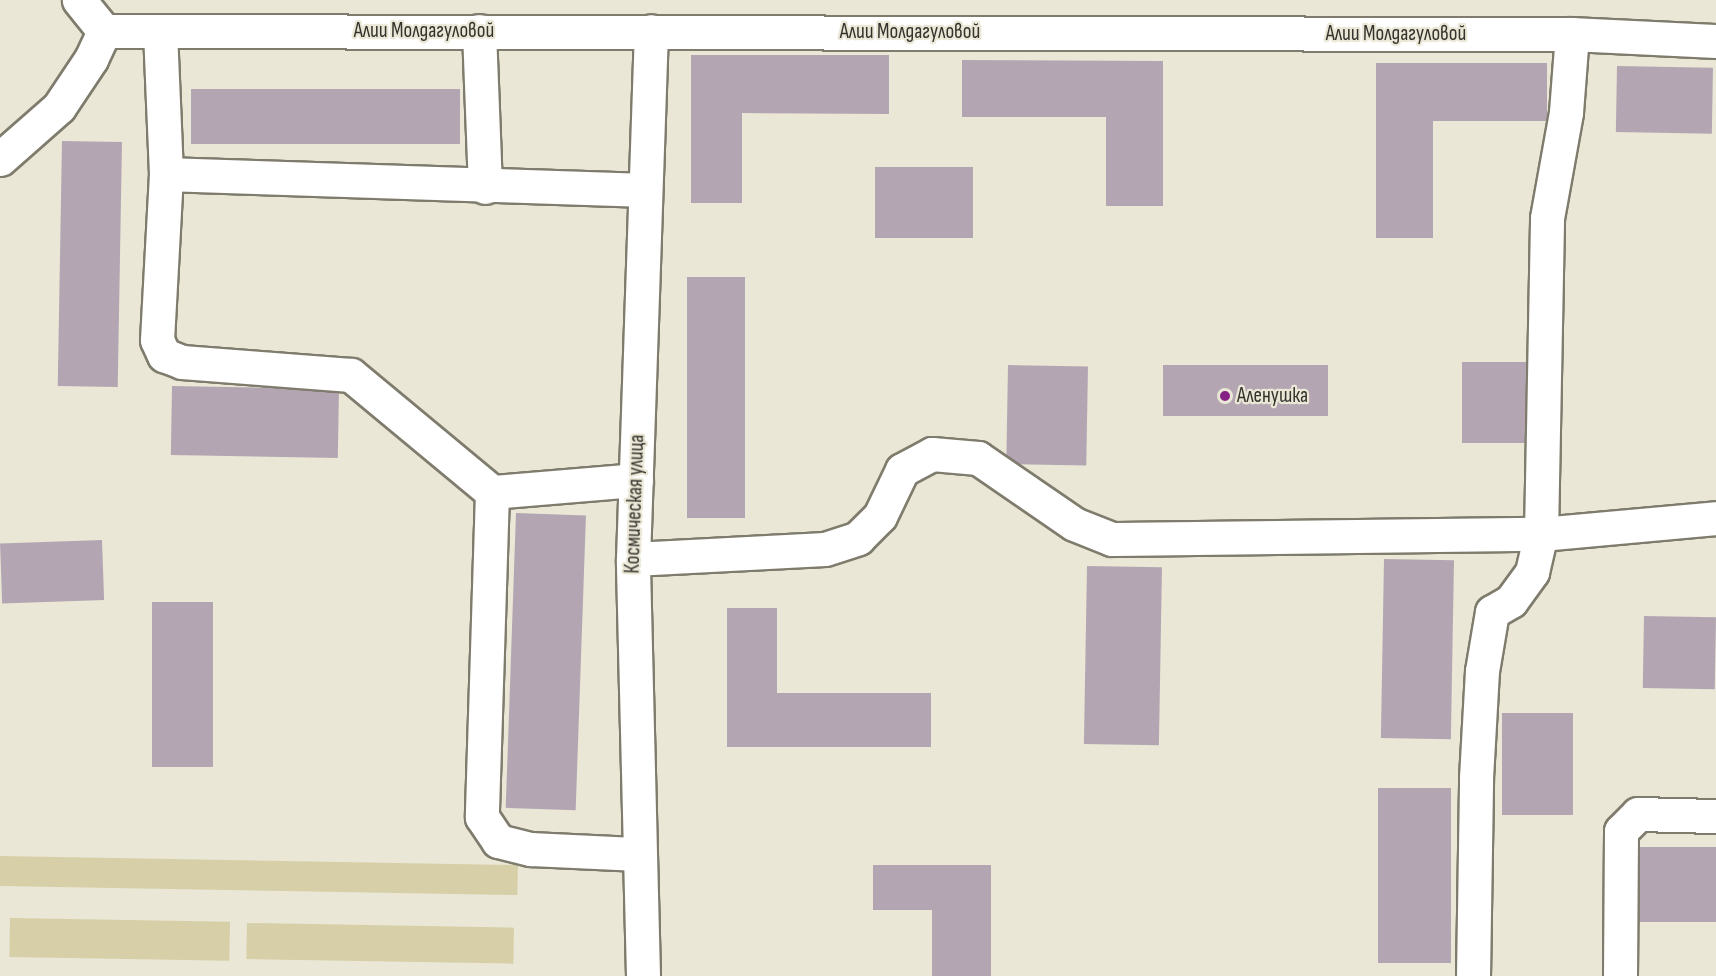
<!DOCTYPE html>
<html>
<head>
<meta charset="utf-8">
<style>
	body { margin:0 }
	#map { position:relative; width:1716px; height:976px; overflow:hidden; background:#eae7d6; font-family:"Sofia Sans Condensed",sans-serif }
	div>[style] { position:absolute }
	.green>* { inset:0; background:#d7cfa7; transform-origin:0 0 }
	.building>* { inset:0; background:#b3a6b2; transform-origin:0 0 }
	.roads { filter:drop-shadow(2px 0 #7f7c6d) drop-shadow(-2px 0 #7f7c6d) drop-shadow(0 2px #7f7c6d) drop-shadow(0 -2px #7f7c6d) }
	.minor>* { height:33px; margin:-16.5px; padding:0 16.5px; transform-origin:16.5px; border-radius:16.5px; background:#fff }
	.dots>* { width:16px; height:16px; translate:-50% -50%; box-sizing:border-box; border:3px solid #eae7d6; border-radius:50% }
	span { translate:-50% -50%; white-space:nowrap; text-align:center; line-height:1.15; -webkit-text-stroke:4.5px #eae7d6; paint-order:stroke }
	.street-label { font-size:21px; color:#33322c }
	.poi-label { font-size:21px; color:#33322c }
	.left { translate:0 -50%; text-align:left }
</style>
</head>
<body>
<div id="map">
	<div class="green">
		<i style="left:0;top:856px;width:518px;height:30px;rotate:1deg"></i>
		<i style="left:10px;top:918px;width:220px;height:39px;rotate:1deg"></i>
		<i style="left:247px;top:923px;width:267px;height:36px;rotate:1deg"></i>
	</div>
	<div class="building">
		<i style="clip-path:polygon(691px 55px,889px 55px,889px 114px,742px 113px,742px 203px,691px 203px)"></i>
		<i style="clip-path:polygon(962px 60px,1163px 61px,1163px 206px,1106px 206px,1106px 117px,962px 117px)"></i>
		<i style="clip-path:polygon(1376px 63px,1547px 63px,1547px 121px,1433px 121px,1433px 238px,1376px 238px)"></i>
		<i style="left:1617px;top:66px;width:96px;height:66px;rotate:1deg"></i>
		<i style="left:191px;top:89px;width:269px;height:55px"></i>
		<i style="left:62px;top:141px;width:60px;height:245px;rotate:1deg"></i>
		<i style="left:875px;top:167px;width:98px;height:71px"></i>
		<i style="left:687px;top:277px;width:58px;height:241px"></i>
		<i style="left:1462px;top:362px;width:64px;height:81px"></i>
		<i style="left:1008px;top:365px;width:80px;height:99px;rotate:1deg"></i>
		<i style="left:1163px;top:365px;width:165px;height:51px"></i>
		<i style="left:339px;top:389px;width:69px;height:167px;rotate:91deg"></i>
		<i style="left:516px;top:513px;width:70px;height:295px;rotate:2deg"></i>
		<i style="left:102px;top:540px;width:60px;height:102px;rotate:88deg"></i>
		<i style="left:1384px;top:559px;width:70px;height:179px;rotate:1deg"></i>
		<i style="left:1087px;top:566px;width:75px;height:178px;rotate:1deg"></i>
		<i style="left:152px;top:602px;width:61px;height:165px"></i>
		<i style="clip-path:polygon(727px 608px,777px 608px,777px 693px,931px 693px,931px 747px,727px 747px)"></i>
		<i style="left:1644px;top:616px;width:72px;height:72px;rotate:1deg"></i>
		<i style="left:1502px;top:713px;width:71px;height:102px"></i>
		<i style="left:1378px;top:788px;width:73px;height:175px"></i>
		<i style="left:1630px;top:847px;width:86px;height:75px"></i>
		<i style="clip-path:polygon(873px 865px,991px 865px,991px 976px,932px 976px,932px 910px,873px 910px)"></i>
	</div>
	<div class="roads">
		<div class="minor">
			<i style="left:104px;top:31px;width:1468px;rotate:0.12deg"></i>
			<i style="left:1572px;top:34px;width:144px;rotate:2.8deg"></i>
			<i style="left:160px;top:31px;width:143px;rotate:87.6deg"></i>
			<i style="left:166px;top:174px;width:166px;rotate:93.1deg"></i>
			<i style="left:157px;top:340px;width:17px;rotate:65deg"></i>
			<i style="left:164px;top:355px;width:19px;rotate:21deg"></i>
			<i style="left:182px;top:362px;width:169px;rotate:4.4deg"></i>
			<i style="left:351px;top:375px;width:183px;rotate:39.7deg"></i>
			<i style="left:479px;top:31px;width:156px;rotate:87.8deg"></i>
			<i style="left:0;top:159px;width:79px;rotate:-41.4deg"></i>
			<i style="left:59px;top:107px;width:58px;rotate:-56.3deg"></i>
			<i style="left:91px;top:59px;width:31px;rotate:-65deg"></i>
			<i style="left:104px;top:31px;width:40px;rotate:-129deg"></i>
			<i style="left:166px;top:174px;width:479px;rotate:1.9deg"></i>
			<i style="left:636px;top:480px;width:144px;rotate:175.2deg"></i>
			<i style="left:492px;top:492px;width:325px;rotate:91.8deg"></i>
			<i style="left:482px;top:817px;width:29px;rotate:56deg"></i>
			<i style="left:498px;top:841px;width:34px;rotate:14deg"></i>
			<i style="left:531px;top:849px;width:108px;rotate:2.7deg"></i>
			<i style="left:633px;top:559px;width:192px;rotate:-3deg"></i>
			<i style="left:825px;top:549px;width:35px;rotate:-18deg"></i>
			<i style="left:858px;top:538px;width:31px;rotate:-45deg"></i>
			<i style="left:880px;top:516px;width:51px;rotate:-64.4deg"></i>
			<i style="left:902px;top:470px;width:34px;rotate:-28deg"></i>
			<i style="left:932px;top:454px;width:46px;rotate:5deg"></i>
			<i style="left:978px;top:458px;width:116px;rotate:34.5deg"></i>
			<i style="left:1074px;top:524px;width:41px;rotate:21.5deg"></i>
			<i style="left:1112px;top:539px;width:429px;rotate:-0.7deg"></i>
			<i style="left:1541px;top:534px;width:316px;rotate:-88.9deg"></i>
			<i style="left:1547px;top:218px;width:108px;rotate:-79.8deg"></i>
			<i style="left:1566px;top:112px;width:78px;rotate:-85.6deg"></i>
			<i style="left:643px;top:976px;width:417px;rotate:-91.4deg"></i>
			<i style="left:633px;top:559px;width:528px;rotate:-88.05deg"></i>
			<i style="left:1473px;top:976px;width:198px;rotate:-89.1deg"></i>
			<i style="left:1476px;top:778px;width:107px;rotate:-86.8deg"></i>
			<i style="left:1482px;top:671px;width:60px;rotate:-80.4deg"></i>
			<i style="left:1492px;top:612px;width:22px;rotate:-30deg"></i>
			<i style="left:1511px;top:601px;width:36px;rotate:-54deg"></i>
			<i style="left:1532px;top:572px;width:39px;rotate:-77deg"></i>
			<i style="left:1541px;top:534px;width:176px;rotate:-5.2deg"></i>
			<i style="left:1620px;top:976px;width:145px;rotate:-89.6deg"></i>
			<i style="left:1621px;top:831px;width:24px;rotate:-45deg"></i>
			<i style="left:1638px;top:814px;width:78px;rotate:1.5deg"></i>
		</div>
	</div>
	<div class="dots">
		<i style="left:1225px;top:396px;background:#861f86"></i>
	</div>
	<div class="street-label">
		<span style="left:424px;top:31px">Алии Молдагуловой</span>
		<span style="left:910px;top:32px">Алии Молдагуловой</span>
		<span style="left:1396px;top:34px">Алии Молдагуловой</span>
		<span style="left:635px;top:504px;rotate:-88deg">Космическая улица</span>
	</div>
	<div class="poi-label">
		<span class="left" style="left:1237px;top:396px">Аленушка</span>
	</div>
</div>
</body>
</html>
